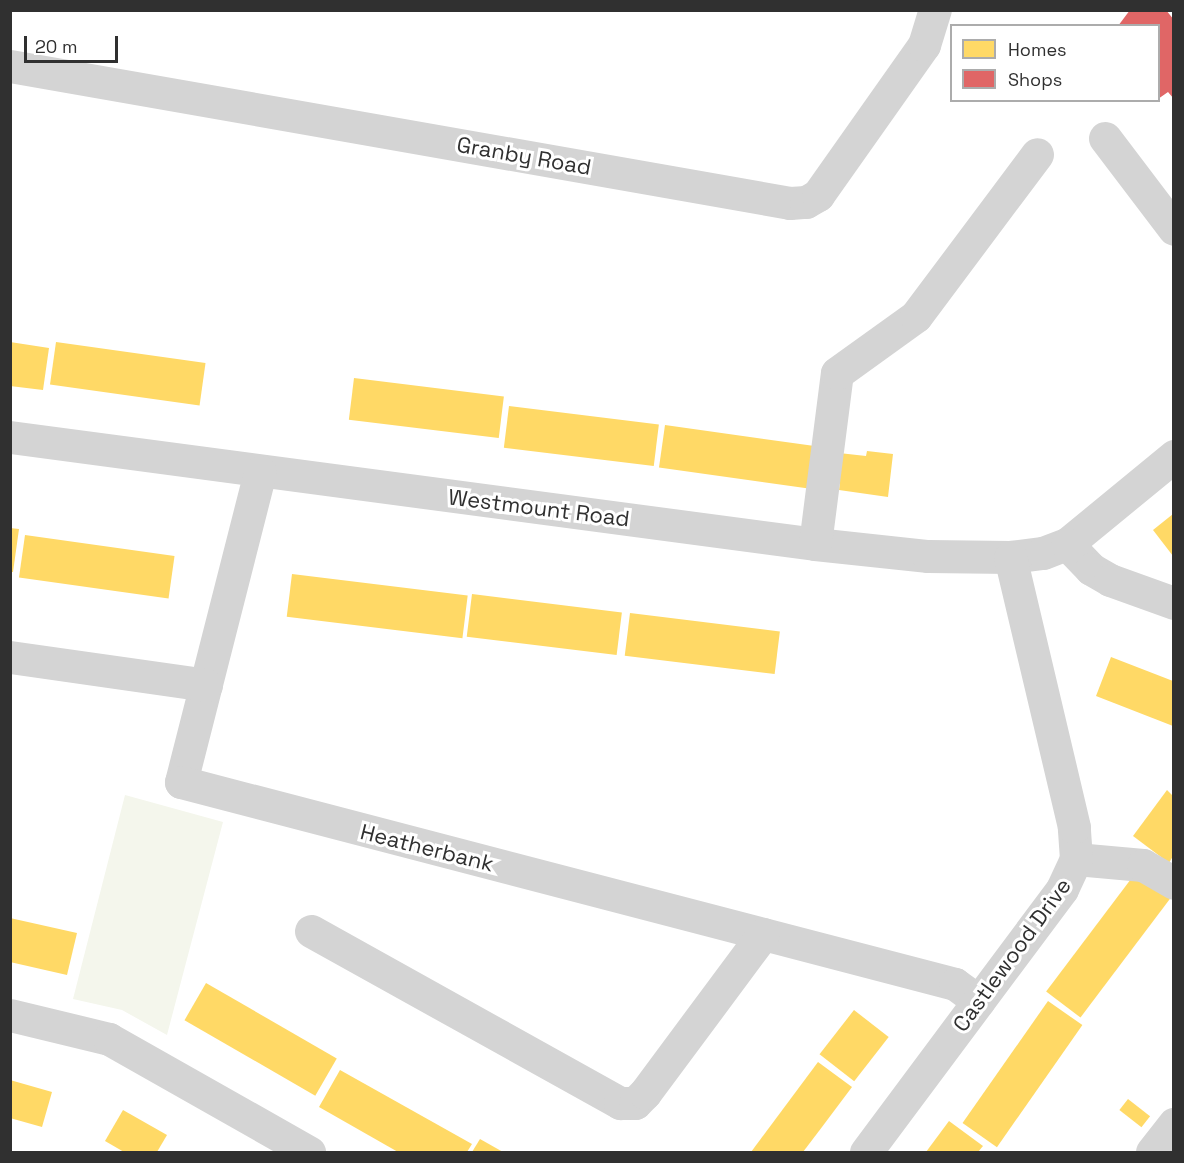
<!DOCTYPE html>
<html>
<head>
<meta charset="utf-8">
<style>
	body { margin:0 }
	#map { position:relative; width:1184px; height:1163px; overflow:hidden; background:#fff; font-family:"Space Grotesk",sans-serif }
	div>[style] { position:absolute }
	.green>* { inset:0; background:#f4f6ec }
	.homes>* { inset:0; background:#ffd966; transform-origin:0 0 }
	.shops>* { inset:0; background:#e06666 }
	.minor>* { height:33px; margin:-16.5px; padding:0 16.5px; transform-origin:16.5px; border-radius:16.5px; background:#d4d4d4 }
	span { translate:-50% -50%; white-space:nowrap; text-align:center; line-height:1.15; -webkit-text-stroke:6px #fff; paint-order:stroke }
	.street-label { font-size:22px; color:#303030 }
	.frame { position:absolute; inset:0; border:12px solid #303030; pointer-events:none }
	.legend { position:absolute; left:950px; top:24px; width:210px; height:78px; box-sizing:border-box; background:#fff; border:2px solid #acacac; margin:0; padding:8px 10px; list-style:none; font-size:18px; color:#303030 }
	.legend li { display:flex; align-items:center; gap:12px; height:30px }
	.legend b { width:30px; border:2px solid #acacac }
	.scale { position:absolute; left:24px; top:36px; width:94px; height:27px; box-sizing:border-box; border:3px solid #303030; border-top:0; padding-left:8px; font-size:18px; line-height:21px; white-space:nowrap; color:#303030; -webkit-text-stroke:4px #fff; paint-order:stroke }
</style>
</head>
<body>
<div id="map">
	<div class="green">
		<i style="clip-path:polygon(125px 795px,223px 822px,167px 1035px,122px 1010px,73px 999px)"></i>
	</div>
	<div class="homes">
		<i style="clip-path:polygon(10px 342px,49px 348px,43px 390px,10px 386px)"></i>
		<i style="left:56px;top:342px;width:151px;height:43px;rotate:8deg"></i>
		<i style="left:354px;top:378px;width:151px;height:42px;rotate:7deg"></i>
		<i style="left:509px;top:406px;width:151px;height:42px;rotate:7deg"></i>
		<i style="left:665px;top:425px;width:151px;height:43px;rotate:8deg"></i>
		<i style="clip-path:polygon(867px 451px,893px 454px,888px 497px,839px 490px,840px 482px,835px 482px,839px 453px,866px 456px)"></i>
		<i style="clip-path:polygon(1173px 514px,1173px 556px,1153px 530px)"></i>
		<i style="clip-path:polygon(10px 528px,19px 529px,13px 572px,10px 572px)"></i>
		<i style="left:25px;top:535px;width:151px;height:43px;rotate:8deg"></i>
		<i style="left:292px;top:574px;width:177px;height:43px;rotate:7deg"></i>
		<i style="left:472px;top:594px;width:151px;height:43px;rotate:7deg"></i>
		<i style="left:630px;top:613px;width:151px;height:43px;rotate:7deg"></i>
		<i style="clip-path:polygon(1111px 657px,1173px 681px,1173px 726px,1096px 696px)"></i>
		<i style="clip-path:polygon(1167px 790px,1173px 796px,1173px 856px,1169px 863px,1133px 836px)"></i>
		<i style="left:1137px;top:871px;width:43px;height:151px;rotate:37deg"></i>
		<i style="clip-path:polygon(10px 918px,77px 933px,67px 975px,10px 962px)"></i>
		<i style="left:206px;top:983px;width:151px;height:43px;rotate:30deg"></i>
		<i style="left:1048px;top:1001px;width:42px;height:149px;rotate:35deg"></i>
		<i style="left:854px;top:1010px;width:44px;height:56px;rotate:38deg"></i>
		<i style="clip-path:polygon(818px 1062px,852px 1087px,822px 1127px,803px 1152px,751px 1152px)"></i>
		<i style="clip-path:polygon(340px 1070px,472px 1144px,467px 1152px,398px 1152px,319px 1107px)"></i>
		<i style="clip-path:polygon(10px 1080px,52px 1092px,42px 1127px,10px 1118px)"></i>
		<i style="left:1128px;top:1099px;width:28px;height:14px;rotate:38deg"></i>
		<i style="clip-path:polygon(123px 1110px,167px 1135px,157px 1152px,124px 1152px,105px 1141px)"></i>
		<i style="clip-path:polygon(949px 1121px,983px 1146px,978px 1152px,926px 1152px)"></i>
		<i style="clip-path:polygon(480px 1139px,503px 1152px,472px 1152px)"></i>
	</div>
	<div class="shops">
		<i style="clip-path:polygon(1130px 10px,1166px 10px,1174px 20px,1174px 99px,1168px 92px,1158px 99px,1158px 26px,1118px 26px)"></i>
	</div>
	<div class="minor">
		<i style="left:10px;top:66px;width:792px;rotate:9.96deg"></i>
		<i style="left:790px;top:203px;width:16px;rotate:-4deg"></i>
		<i style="left:806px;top:202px;width:14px;rotate:-30deg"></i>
		<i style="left:818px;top:195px;width:184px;rotate:-54.8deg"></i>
		<i style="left:924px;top:45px;width:37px;rotate:-73deg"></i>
		<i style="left:1105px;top:138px;width:114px;rotate:52.8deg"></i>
		<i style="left:10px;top:437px;width:812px;rotate:7.57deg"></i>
		<i style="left:815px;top:544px;width:114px;rotate:6.1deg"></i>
		<i style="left:928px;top:556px;width:82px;rotate:0.7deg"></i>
		<i style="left:1010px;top:557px;width:33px;rotate:-7deg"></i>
		<i style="left:1043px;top:553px;width:26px;rotate:-21deg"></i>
		<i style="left:1067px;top:544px;width:139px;rotate:-39.4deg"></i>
		<i style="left:260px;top:472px;width:320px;rotate:104.3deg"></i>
		<i style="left:181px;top:782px;width:800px;rotate:14.63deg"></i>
		<i style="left:955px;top:984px;width:29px;rotate:36deg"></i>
		<i style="left:815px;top:544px;width:172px;rotate:-82.7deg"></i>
		<i style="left:837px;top:373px;width:97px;rotate:-35.8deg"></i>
		<i style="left:916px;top:316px;width:202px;rotate:-53.2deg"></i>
		<i style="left:1067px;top:544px;width:35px;rotate:46deg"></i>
		<i style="left:1091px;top:569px;width:22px;rotate:30deg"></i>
		<i style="left:1110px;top:580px;width:68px;rotate:19.8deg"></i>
		<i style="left:10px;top:657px;width:198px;rotate:8.1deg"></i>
		<i style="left:1076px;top:859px;width:67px;rotate:5.1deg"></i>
		<i style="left:1143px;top:865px;width:36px;rotate:30deg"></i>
		<i style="left:311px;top:931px;width:354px;rotate:29.1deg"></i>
		<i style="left:620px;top:1103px;width:15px"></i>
		<i style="left:635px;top:1103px;width:14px;rotate:-45deg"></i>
		<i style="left:645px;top:1093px;width:198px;rotate:-53.4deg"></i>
		<i style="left:10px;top:1015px;width:102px;rotate:13.6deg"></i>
		<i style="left:109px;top:1039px;width:230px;rotate:29.5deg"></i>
		<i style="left:866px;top:1152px;width:328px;rotate:-53.3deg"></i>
		<i style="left:1062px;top:889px;width:33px;rotate:-65deg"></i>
		<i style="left:1076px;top:859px;width:32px;rotate:-94deg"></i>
		<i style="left:1074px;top:827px;width:277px;rotate:-103.3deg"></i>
		<i style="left:1152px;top:1152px;width:36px;rotate:-52deg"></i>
	</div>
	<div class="street-label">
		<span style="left:524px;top:156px;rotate:10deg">Granby Road</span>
		<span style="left:539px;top:508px;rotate:7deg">Westmount Road</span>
		<span style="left:427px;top:848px;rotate:14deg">Heatherbank</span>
		<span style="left:1012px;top:955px;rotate:-54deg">Castlewood Drive</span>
	</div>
	<div class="frame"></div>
	<ul class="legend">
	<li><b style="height:16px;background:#ffd966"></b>Homes</li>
	<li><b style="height:16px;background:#e06666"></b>Shops</li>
	</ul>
	<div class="scale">20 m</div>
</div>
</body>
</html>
